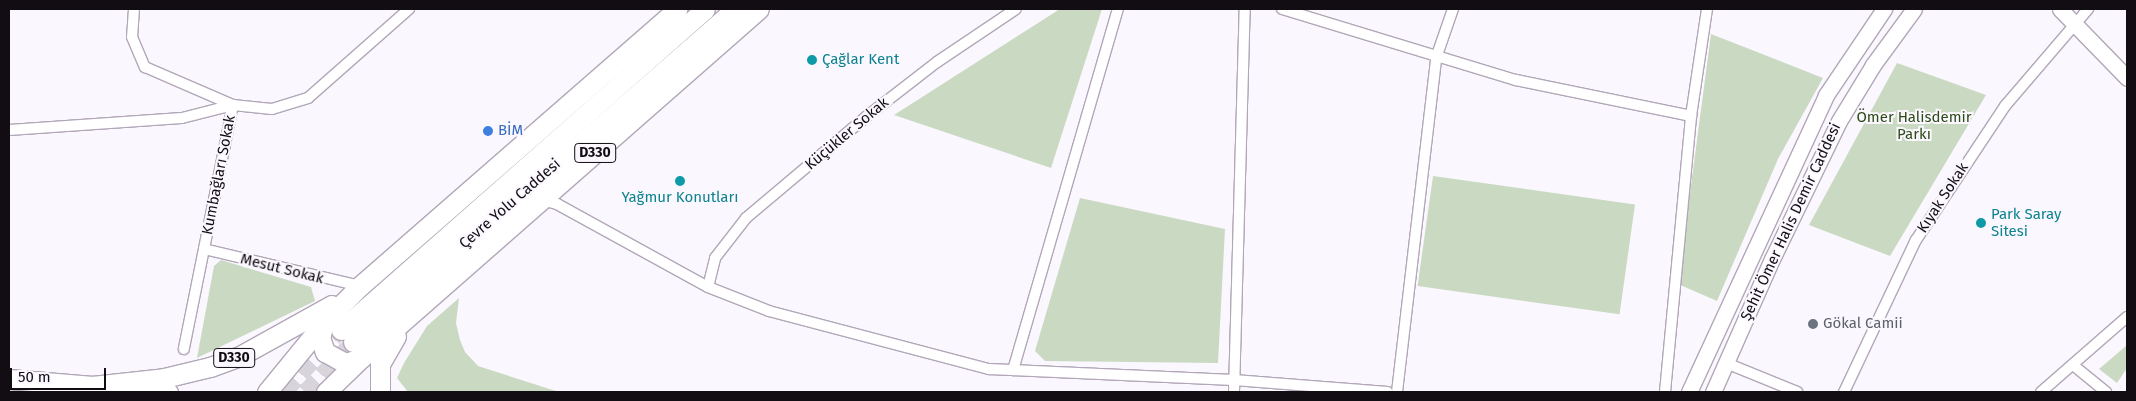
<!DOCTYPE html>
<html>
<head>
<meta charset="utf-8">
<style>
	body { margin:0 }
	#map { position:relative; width:2136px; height:401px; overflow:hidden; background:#fbf7fe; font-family:"Fira Sans",sans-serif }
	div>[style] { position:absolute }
	.green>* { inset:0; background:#cadac2; transform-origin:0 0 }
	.primary-tunnel>* { height:16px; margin-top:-8px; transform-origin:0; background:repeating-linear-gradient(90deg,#d8d4db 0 16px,transparent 0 24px) }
	.roads { filter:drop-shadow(1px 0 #b2a7b8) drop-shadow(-1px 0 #b2a7b8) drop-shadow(0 1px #b2a7b8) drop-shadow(0 -1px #b2a7b8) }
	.street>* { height:10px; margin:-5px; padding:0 5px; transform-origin:5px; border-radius:5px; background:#fff }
	.secondary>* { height:15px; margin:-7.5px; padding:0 7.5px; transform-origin:7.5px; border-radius:7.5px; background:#fff }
	.highway>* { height:19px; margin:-9.5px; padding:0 9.5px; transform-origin:9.5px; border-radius:9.5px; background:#fff }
	.dots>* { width:14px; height:14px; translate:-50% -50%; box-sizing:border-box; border:2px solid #fbf7fe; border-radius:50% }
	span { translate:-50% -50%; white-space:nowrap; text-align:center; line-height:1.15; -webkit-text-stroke:4px #fbf7fe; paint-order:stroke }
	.shield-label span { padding:1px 4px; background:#fbf7fe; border:1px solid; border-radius:4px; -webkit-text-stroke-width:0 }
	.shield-label { font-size:14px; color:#110d13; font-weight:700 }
	.culture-label { font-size:15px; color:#0d838f }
	.left { translate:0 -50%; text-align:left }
	.park-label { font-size:15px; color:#2c4b16 }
	.shop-label { font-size:15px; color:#366cbe }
	.street-label { font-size:15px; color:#110d13 }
	.worship-label { font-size:15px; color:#5b616d }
	.frame { position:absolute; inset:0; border:10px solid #110d13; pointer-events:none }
	.scale { position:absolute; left:10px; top:368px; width:96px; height:22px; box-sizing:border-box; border:2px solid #110d13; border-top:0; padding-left:6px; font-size:15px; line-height:18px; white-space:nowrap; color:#110d13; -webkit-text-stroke:4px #fbf7fe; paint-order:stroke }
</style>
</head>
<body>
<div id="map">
	<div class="green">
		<i style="clip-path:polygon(1060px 9px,1102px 9px,1051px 168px,894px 115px)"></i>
		<i style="clip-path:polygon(1711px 34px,1823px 78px,1778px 159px,1717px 301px,1678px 284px)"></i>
		<i style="clip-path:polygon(1897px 63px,1986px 95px,1890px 256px,1809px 225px)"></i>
		<i style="left:1433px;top:176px;width:204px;height:111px;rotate:8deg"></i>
		<i style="clip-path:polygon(1080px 198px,1225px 229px,1218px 363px,1045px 361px,1035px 351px)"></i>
		<i style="clip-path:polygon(221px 260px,311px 287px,315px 301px,197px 358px,214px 266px)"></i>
		<i style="clip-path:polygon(459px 298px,456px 323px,460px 340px,465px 352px,478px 366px,559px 392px,408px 392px,397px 378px,404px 363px,427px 326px)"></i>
		<i style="clip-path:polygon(2127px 345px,2127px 368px,2117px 383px,2099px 369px)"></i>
	</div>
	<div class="primary-tunnel">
		<i style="left:285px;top:392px;width:84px;rotate:-47.9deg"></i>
		<i style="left:305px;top:392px;width:69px;rotate:-46.2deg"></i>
	</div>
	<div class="roads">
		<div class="street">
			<i style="left:134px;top:9px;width:28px;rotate:94deg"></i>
			<i style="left:132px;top:37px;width:33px;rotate:67deg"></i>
			<i style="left:145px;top:67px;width:96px;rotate:23.4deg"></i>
			<i style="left:233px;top:105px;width:39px;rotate:6deg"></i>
			<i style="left:272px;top:109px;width:38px;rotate:-17deg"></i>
			<i style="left:308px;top:98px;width:135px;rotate:-41.4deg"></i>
			<i style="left:1282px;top:9px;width:245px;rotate:16.9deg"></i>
			<i style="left:1516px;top:80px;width:179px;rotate:11.6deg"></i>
			<i style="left:9px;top:130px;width:173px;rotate:-4deg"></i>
			<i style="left:182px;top:118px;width:53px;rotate:-14.3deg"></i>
			<i style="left:233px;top:105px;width:249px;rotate:101.4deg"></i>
			<i style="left:542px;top:200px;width:16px;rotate:15deg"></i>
			<i style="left:557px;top:204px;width:172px;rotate:28.8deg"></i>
			<i style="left:708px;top:287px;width:66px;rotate:21.5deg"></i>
			<i style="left:769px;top:311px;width:228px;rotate:14.8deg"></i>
			<i style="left:989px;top:369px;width:245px;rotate:2.6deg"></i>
			<i style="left:1234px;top:380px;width:154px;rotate:4.5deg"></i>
			<i style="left:204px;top:249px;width:160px;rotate:13.3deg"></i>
			<i style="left:708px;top:287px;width:30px;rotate:-76deg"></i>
			<i style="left:715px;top:258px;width:51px;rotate:-52.2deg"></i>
			<i style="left:746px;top:218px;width:157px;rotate:-40.1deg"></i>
			<i style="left:866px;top:117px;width:90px;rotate:-37.8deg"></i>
			<i style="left:937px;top:62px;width:95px;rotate:-33.9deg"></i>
			<i style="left:1726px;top:363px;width:77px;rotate:22.2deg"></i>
			<i style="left:2073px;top:365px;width:43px;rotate:39.3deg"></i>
			<i style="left:1013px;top:370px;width:376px;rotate:-73.8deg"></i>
			<i style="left:1234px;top:392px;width:383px;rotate:-88.4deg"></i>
			<i style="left:1397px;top:392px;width:336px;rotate:-83.3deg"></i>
			<i style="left:1436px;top:58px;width:52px;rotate:-70.9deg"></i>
			<i style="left:1665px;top:392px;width:277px;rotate:-84.6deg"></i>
			<i style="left:1691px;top:116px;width:108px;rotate:-81.5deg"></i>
			<i style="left:1844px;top:392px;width:168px;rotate:-64.7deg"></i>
			<i style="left:1916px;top:240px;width:161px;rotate:-56.4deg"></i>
			<i style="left:2005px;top:106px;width:128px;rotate:-49.4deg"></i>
			<i style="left:2041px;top:392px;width:114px;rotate:-41.1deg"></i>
		</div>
		<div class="secondary">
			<i style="left:2060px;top:9px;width:96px;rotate:45.8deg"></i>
			<i style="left:1689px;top:392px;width:327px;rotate:-65.2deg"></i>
			<i style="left:1826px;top:95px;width:104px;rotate:-56deg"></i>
			<i style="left:1713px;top:392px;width:145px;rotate:-66.1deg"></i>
			<i style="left:1772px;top:259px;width:153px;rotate:-64.1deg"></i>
			<i style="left:1839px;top:121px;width:66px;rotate:-58.7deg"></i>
			<i style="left:1873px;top:65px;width:69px;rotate:-53.8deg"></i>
		</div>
		<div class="highway">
			<i style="left:325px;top:321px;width:17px;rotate:107deg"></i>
			<i style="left:320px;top:337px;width:16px;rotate:72deg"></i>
			<i style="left:325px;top:352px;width:23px;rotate:29deg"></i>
			<i style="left:345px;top:363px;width:17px;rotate:-17deg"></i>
			<i style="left:341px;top:330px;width:485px;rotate:-41.4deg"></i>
			<i style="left:353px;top:342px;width:507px;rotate:-41.08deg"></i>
			<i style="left:9px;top:379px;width:96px;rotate:4.8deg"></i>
			<i style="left:92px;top:386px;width:72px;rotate:-6.3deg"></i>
			<i style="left:164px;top:378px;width:47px;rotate:-13.4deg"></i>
			<i style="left:210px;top:367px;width:30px;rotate:-20deg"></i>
			<i style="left:238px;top:357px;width:107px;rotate:-29deg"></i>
			<i style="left:137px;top:390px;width:31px;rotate:4deg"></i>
			<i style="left:267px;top:392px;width:93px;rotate:-50.7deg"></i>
			<i style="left:326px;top:320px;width:48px;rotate:-45deg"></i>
			<i style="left:360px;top:286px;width:421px;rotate:-41.1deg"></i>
			<i style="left:326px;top:392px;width:49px;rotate:-44.2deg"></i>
			<i style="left:361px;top:358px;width:529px;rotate:-41.25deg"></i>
			<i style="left:380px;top:392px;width:28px;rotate:-90deg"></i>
			<i style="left:380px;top:364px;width:32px;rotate:-60deg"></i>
		</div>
	</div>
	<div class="dots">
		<i style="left:812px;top:60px;background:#0f9aa8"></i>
		<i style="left:488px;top:131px;background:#3f7fe0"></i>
		<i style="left:680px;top:181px;background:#0f9aa8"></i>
		<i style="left:1981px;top:223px;background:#0f9aa8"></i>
		<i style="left:1813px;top:324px;background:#6b7280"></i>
	</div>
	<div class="shield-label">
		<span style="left:595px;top:153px">D330</span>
		<span style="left:234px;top:358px">D330</span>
	</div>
	<div class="culture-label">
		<span class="left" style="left:822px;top:60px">Çağlar Kent</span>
		<span style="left:680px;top:198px">Yağmur Konutları</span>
		<span class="left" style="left:1991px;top:223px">Park Saray<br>Sitesi</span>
	</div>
	<div class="park-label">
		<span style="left:1914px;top:126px">Ömer Halisdemir<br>Parkı</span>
	</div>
	<div class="shop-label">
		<span class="left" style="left:498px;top:131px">BİM</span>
	</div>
	<div class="street-label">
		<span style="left:847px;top:134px;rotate:-40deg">Küçükler Sokak</span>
		<span style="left:219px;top:175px;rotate:-79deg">Kumbağları Sokak</span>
		<span style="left:1943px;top:198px;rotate:-57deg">Kıyak Sokak</span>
		<span style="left:510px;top:204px;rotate:-41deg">Çevre Yolu Caddesi</span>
		<span style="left:1791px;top:222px;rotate:-65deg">Şehit Ömer Halis Demir Caddesi</span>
		<span style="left:282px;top:269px;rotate:14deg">Mesut Sokak</span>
	</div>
	<div class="worship-label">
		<span class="left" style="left:1823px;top:324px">Gökal Camii</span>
	</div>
	<div class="frame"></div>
	<div class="scale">50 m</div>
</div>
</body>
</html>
